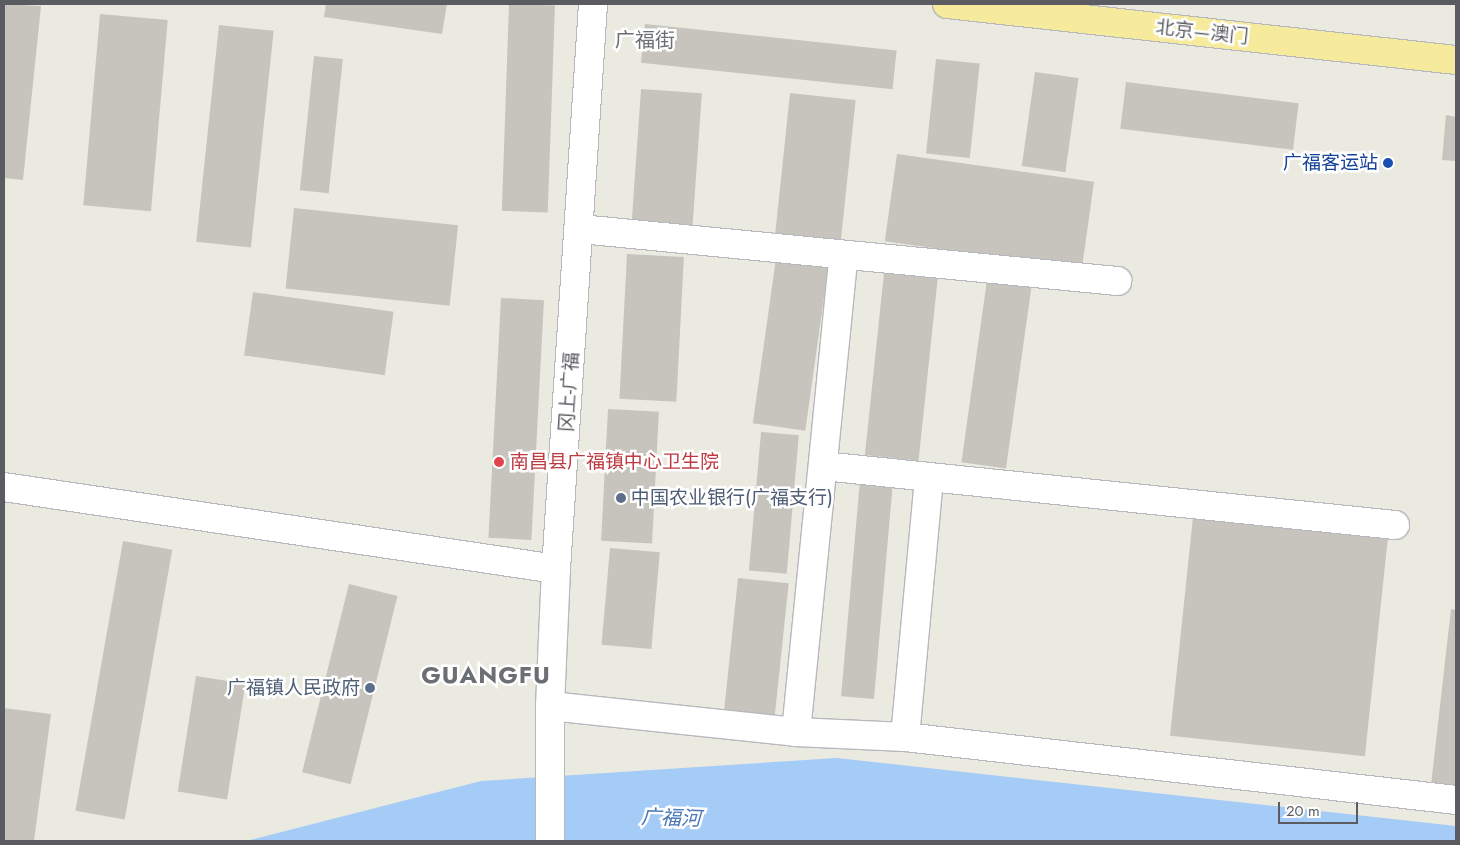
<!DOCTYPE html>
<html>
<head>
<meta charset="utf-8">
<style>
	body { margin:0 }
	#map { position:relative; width:1460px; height:845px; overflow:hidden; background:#ebeae1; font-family:Jost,"Noto Sans SC",sans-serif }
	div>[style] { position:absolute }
	.water>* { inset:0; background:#a5ccf7 }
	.building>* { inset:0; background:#c7c4be; transform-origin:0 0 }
	.roads { filter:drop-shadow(1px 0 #b7b8bd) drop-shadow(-1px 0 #b7b8bd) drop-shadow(0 1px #b7b8bd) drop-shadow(0 -1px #b7b8bd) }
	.minor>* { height:28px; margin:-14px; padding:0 14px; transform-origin:14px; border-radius:14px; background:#fff }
	.tertiary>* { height:28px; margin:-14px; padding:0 14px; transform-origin:14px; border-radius:14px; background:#fff }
	.trunk>* { height:28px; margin:-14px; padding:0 14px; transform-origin:14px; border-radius:14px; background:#f6eb9d }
	.dots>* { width:14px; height:14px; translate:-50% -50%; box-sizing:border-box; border:2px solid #fff; border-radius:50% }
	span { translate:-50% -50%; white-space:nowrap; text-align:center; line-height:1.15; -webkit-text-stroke:5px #fff; paint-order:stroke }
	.street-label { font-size:19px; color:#5a5c61 }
	.transit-label { font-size:19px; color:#164399 }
	.right { translate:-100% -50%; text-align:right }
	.health-label { font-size:19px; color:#be3a42 }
	.left { translate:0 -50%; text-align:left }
	.service-label { font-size:19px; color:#4e5e75 }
	.neighbourhood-label { font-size:20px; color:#6b6e73 }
	.water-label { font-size:20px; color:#4b76b8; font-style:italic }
	.district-label { font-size:24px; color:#6b6e73; font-weight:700; letter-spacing:1px }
	.frame { position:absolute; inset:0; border:5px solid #5a5c61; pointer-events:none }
	.scale { position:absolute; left:1278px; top:802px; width:80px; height:22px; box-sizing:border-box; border:2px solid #5a5c61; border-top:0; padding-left:6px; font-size:15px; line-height:18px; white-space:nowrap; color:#5a5c61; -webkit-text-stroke:4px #fff; paint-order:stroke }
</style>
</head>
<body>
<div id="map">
	<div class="water">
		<i style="clip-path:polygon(837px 758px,1456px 826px,1456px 841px,246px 841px,481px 781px)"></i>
	</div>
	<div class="building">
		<i style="clip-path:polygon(4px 4px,41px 6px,23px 180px,4px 178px)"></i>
		<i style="clip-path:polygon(326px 4px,447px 4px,442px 34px,324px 17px)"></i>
		<i style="left:509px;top:4px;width:46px;height:207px;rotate:2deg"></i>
		<i style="left:100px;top:14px;width:68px;height:192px;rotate:5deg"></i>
		<i style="left:645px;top:24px;width:253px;height:39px;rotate:6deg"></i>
		<i style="left:219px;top:25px;width:55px;height:218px;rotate:6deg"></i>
		<i style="left:314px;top:56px;width:29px;height:135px;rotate:6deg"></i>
		<i style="left:936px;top:59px;width:44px;height:95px;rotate:6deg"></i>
		<i style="left:1035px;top:72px;width:44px;height:95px;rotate:8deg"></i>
		<i style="left:1126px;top:82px;width:174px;height:47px;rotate:7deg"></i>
		<i style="left:641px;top:89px;width:61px;height:136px;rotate:4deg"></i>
		<i style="left:790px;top:93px;width:66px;height:144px;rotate:6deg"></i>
		<i style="clip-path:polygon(1446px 115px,1456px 117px,1456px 161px,1442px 160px)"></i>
		<i style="left:897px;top:154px;width:199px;height:88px;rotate:8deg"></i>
		<i style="left:294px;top:208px;width:165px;height:81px;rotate:6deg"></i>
		<i style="left:777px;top:251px;width:53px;height:174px;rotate:8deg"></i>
		<i style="left:627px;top:254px;width:57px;height:145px;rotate:3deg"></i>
		<i style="left:884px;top:273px;width:54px;height:183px;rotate:6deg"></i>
		<i style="left:987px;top:280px;width:45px;height:184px;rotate:8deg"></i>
		<i style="left:253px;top:292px;width:142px;height:64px;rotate:8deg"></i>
		<i style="left:501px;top:298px;width:43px;height:240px;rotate:3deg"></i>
		<i style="left:608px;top:409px;width:51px;height:132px;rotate:3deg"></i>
		<i style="left:761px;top:432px;width:38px;height:139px;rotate:5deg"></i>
		<i style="left:860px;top:480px;width:33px;height:217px;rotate:5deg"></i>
		<i style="left:1193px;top:517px;width:196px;height:220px;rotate:6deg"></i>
		<i style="left:123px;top:541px;width:50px;height:274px;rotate:10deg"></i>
		<i style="left:610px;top:548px;width:50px;height:97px;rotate:5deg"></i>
		<i style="left:738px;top:578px;width:51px;height:140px;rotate:6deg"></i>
		<i style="left:349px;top:584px;width:50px;height:194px;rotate:14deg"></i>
		<i style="clip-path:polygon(1451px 609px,1456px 610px,1456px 788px,1431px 785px)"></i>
		<i style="left:196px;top:676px;width:50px;height:117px;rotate:9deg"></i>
		<i style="clip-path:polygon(4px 708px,51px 714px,34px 841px,4px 840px)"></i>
	</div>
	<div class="roads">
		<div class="minor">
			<i style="left:580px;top:229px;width:540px;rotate:5.53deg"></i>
			<i style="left:823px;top:466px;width:575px;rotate:5.89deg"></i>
			<i style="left:4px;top:487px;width:558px;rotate:8.45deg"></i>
			<i style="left:550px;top:706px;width:247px;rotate:6deg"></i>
			<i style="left:796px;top:732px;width:109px;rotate:2.6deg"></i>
			<i style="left:905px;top:737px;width:555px;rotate:6.52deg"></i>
			<i style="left:796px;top:732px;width:479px;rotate:-84.3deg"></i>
			<i style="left:905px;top:737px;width:261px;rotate:-84.7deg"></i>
		</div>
		<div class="tertiary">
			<i style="left:550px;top:841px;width:135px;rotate:-90deg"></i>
			<i style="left:550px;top:706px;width:137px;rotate:-87.5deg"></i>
			<i style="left:556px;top:569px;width:566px;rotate:-86.25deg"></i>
		</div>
		<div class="trunk">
			<i style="left:947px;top:4px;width:512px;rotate:6.28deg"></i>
		</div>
	</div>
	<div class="dots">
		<i style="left:1388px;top:163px;background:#1a4fb4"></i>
		<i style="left:499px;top:462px;background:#e0444e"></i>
		<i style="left:621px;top:498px;background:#5c6f8a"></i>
		<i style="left:370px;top:688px;background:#5c6f8a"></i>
	</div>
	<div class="street-label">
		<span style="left:1202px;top:32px;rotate:6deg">北京—澳门</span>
		<span style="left:569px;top:392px;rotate:-86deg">冈上-广福</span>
	</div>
	<div class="transit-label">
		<span class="right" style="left:1378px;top:163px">广福客运站</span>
	</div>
	<div class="health-label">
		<span class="left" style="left:510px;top:462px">南昌县广福镇中心卫生院</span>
	</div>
	<div class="service-label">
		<span class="left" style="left:631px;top:498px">中国农业银行(广福支行)</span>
		<span class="right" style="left:360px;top:688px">广福镇人民政府</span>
	</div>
	<div class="neighbourhood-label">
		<span style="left:645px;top:40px">广福街</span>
	</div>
	<div class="water-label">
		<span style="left:671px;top:818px;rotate:2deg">广福河</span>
	</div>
	<div class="district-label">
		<span style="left:486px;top:675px">GUANGFU</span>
	</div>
	<div class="frame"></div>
	<div class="scale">20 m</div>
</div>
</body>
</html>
